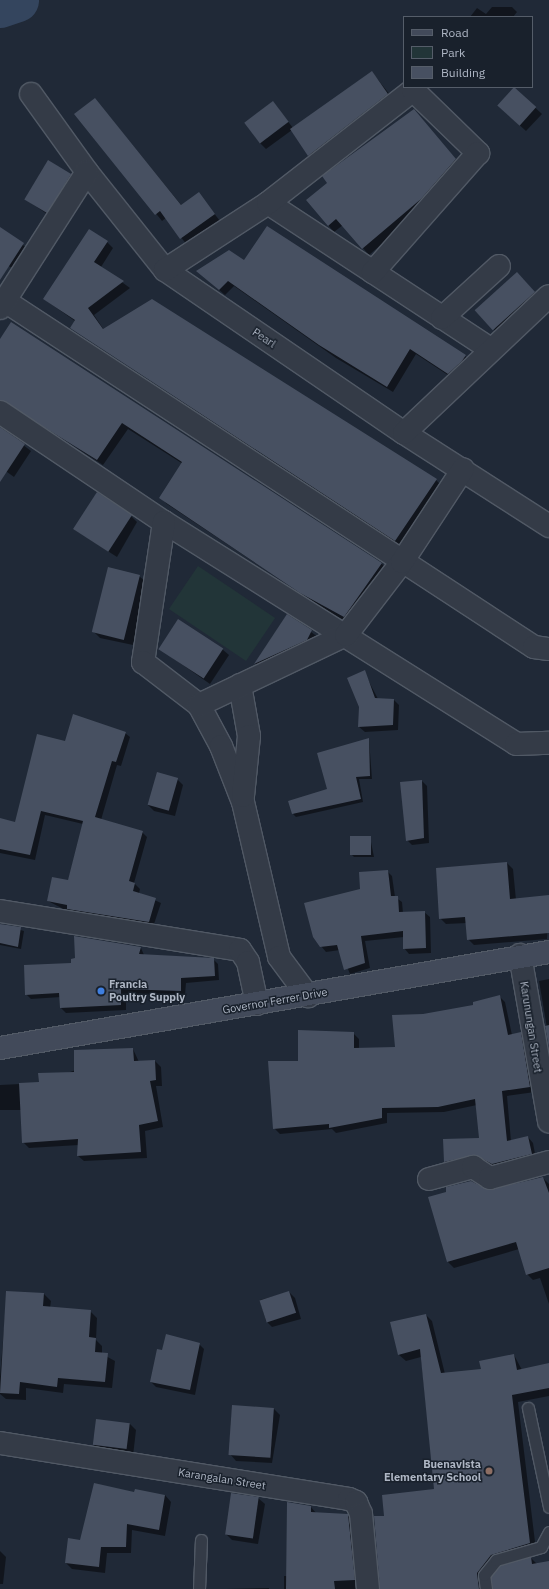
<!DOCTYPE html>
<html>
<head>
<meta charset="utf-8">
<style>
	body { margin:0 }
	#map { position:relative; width:549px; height:1589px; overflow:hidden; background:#202937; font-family:"IBM Plex Sans",sans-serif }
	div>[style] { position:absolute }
	.green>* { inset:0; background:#223538; transform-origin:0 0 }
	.shadow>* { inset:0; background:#0007 }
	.river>* { height:43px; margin:-21.5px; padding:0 21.5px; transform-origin:21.5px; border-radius:21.5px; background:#34455e }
	.building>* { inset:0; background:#475061; transform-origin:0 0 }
	.roads { filter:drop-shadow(1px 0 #515965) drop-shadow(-1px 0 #515965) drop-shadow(0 1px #515965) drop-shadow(0 -1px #515965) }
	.lane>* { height:11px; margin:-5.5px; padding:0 5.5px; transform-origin:5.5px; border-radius:5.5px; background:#343b47 }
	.street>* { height:22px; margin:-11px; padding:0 11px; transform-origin:11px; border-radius:11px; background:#343b47 }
	.secondary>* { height:22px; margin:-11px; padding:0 11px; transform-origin:11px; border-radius:11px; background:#424a5a }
	.dots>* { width:11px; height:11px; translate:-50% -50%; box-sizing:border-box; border:2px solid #19212c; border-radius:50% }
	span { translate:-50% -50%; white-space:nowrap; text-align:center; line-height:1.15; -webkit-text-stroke:3px #19212c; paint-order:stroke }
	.street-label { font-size:11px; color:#aeb6c4 }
	.poi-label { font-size:11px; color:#aeb6c4; font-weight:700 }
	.left { translate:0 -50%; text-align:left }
	.right { translate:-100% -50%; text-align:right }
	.legend { position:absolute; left:403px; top:16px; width:130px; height:72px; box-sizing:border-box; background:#19212c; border:1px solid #555d69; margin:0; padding:5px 7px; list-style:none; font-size:12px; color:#aeb6c4 }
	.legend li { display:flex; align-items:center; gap:8px; height:20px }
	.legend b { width:20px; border:1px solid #555d69 }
</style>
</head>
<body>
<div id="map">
	<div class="green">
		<i style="left:198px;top:566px;width:93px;height:52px;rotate:34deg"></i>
	</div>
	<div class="shadow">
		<i style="clip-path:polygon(492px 7px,512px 7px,517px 12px,513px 17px,470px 17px,477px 8px,486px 14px)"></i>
		<i style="clip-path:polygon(372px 72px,394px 100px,315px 161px,292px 130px,266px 149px,260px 143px,273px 102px,293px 128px)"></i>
		<i style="clip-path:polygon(514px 88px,542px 114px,526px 131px,505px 112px)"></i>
		<i style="clip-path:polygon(95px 99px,182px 206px,199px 194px,220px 221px,187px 245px,166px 218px,162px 221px,76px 115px)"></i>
		<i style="clip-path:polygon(420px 117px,461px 166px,412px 218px,369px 255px,343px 225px,334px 232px,328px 225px)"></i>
		<i style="clip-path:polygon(70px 175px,76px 181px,53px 218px,25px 199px)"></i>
		<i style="clip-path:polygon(0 229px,30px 250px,16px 271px,0 260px)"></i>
		<i style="clip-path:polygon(107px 242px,113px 248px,101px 267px,130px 288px,94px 315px,104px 330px,436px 480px,442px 486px,402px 547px,71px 328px,75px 321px,44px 299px)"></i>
		<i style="clip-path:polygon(244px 261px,465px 356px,471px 362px,454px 379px,416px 354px,393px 392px,336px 358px,234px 286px,225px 295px,203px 276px)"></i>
		<i style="clip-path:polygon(523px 279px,540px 299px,500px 337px,494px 330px)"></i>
		<i style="clip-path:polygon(0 340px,381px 563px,388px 570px,350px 623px,332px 614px,167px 504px,161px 498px,183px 464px,128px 429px,103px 465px,14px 407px,0 408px)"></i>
		<i style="clip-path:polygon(0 427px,31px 451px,14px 477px,0 467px)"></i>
		<i style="clip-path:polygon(131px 516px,137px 522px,117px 557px,75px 530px)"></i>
		<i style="clip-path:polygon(139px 576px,146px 582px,133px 645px,100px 638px,93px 631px)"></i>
		<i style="clip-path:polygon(287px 615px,318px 637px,261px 670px,255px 664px)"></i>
		<i style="clip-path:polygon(160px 649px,222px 649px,229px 655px,210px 684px)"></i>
		<i style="clip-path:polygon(364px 672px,378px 699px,394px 700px,399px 705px,398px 730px,365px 732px,359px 727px)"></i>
		<i style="clip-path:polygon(125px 733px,130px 737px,121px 766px,117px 765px,101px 820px,142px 832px,147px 837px,134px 883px,140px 889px,139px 893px,161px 903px,153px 927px,73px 914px,48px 901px,68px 882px,83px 824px,45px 815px,35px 860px,0 853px,0 819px,15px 823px,66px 742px)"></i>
		<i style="clip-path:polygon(369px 739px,372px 779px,359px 779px,363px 802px,296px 817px,293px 814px,328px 789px)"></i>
		<i style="clip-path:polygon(177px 779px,183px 785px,175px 816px,154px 811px,148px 805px)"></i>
		<i style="clip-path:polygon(422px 781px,427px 786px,429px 843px,412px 845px,407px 840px)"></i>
		<i style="clip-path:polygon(370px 837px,374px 857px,354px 857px,351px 854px)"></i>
		<i style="clip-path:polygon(507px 863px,513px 869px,516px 900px,549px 896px,547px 939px,474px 945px,468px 939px,467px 923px,446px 924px,440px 918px,437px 869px)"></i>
		<i style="clip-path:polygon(387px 871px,392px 876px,395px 897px,402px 902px,403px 913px,424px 912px,430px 917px,431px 953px,409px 954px,404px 948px,404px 937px,365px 941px,370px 968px,350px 974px,340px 950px,326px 952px,321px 946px,361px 889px)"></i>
		<i style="clip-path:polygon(0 924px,24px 931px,21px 949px,0 945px)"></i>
		<i style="clip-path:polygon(141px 948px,144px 955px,213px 959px,218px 964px,219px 980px,186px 983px,185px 995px,126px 994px,126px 1010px,66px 1013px,61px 1008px,61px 997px,31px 999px,26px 994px,72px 964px)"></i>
		<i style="clip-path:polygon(549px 979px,549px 1040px,539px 981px)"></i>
		<i style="clip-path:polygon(500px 997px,505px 1002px,512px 1035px,520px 1033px,526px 1038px,535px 1092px,507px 1096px,511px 1141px,528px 1137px,533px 1143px,536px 1159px,498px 1169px,481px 1160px,451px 1167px,445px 1161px,480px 1138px,477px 1105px,444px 1112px,387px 1113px,387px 1123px,336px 1133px,332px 1129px,280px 1134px,274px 1128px,299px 1062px,353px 1033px,359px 1039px,359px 1049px,396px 1048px,423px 1015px,475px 1006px)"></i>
		<i style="clip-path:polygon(133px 1049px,139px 1062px,155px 1061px,161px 1067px,162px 1086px,156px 1086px,163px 1127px,145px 1131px,147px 1158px,84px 1161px,78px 1156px,79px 1145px,29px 1148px,23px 1142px,21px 1110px,0 1110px,0 1085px,40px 1083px)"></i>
		<i style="clip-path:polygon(543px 1178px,549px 1184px,549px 1304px,540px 1278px,533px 1280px,527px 1274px,519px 1249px,454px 1268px,448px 1262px,447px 1193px,488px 1191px)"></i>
		<i style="clip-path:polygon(7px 1292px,44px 1294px,51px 1301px,50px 1308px,90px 1311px,97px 1318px,96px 1340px,102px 1346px,102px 1354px,115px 1361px,112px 1388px,64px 1384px,63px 1393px,26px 1388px,26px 1400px,6px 1399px,0 1394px,0 1377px)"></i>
		<i style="clip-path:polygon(289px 1292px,295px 1298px,301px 1319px,272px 1327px,266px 1321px,260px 1300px)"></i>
		<i style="clip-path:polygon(426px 1315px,432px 1321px,445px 1374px,482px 1370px,514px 1355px,522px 1370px,549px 1364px,549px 1396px,518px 1402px,536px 1550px,497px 1562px,484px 1580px,485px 1589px,381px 1589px,385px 1517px,435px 1490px,421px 1357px,406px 1361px,399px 1355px)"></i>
		<i style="clip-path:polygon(199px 1344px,204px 1349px,195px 1395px,156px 1387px,151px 1382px)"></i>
		<i style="clip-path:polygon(274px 1409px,280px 1415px,272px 1463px,236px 1461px,230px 1454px)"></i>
		<i style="clip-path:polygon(130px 1424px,136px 1430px,133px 1456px,100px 1451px,94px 1445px)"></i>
		<i style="clip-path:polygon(135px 1494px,165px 1495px,171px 1502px,165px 1536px,132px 1530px,131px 1553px,107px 1553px,105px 1573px,72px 1569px,66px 1563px,81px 1541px)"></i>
		<i style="clip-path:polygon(258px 1498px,265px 1504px,258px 1544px,232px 1540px,226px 1534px)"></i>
		<i style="clip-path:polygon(310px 1506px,317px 1514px,347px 1515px,354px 1522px,361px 1589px,284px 1589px,284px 1576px,288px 1576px)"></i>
		<i style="clip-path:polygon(0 1551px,6px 1557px,3px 1584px,0 1584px)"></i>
		<i style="clip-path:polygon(531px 1558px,537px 1564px,549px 1562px,549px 1589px,492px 1589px,492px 1577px)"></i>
		<i style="clip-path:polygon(269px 1588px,269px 1589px,226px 1589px)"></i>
	</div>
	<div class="river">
		<i style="left:0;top:6px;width:18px;rotate:-19deg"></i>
	</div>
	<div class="building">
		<i style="clip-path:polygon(372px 71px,388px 94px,308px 156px,290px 129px)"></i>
		<i style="left:514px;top:87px;width:30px;height:25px;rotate:42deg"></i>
		<i style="clip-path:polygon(95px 98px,181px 205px,199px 192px,215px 214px,180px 239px,160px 211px,155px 215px,74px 114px)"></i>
		<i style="left:273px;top:101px;width:26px;height:36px;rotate:53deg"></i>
		<i style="clip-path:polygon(414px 109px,456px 159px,421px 199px,362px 249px,336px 219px,328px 226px,306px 200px,327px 183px,322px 176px)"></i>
		<i style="left:48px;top:160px;width:27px;height:46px;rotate:31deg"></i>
		<i style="clip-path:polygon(267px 226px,466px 355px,462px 361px,448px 374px,410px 349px,387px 387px,319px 345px,228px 281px,219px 290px,196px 271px,229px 250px,244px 260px)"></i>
		<i style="clip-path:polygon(0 227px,24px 243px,0 280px)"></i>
		<i style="clip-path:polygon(89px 229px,108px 241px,94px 262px,124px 281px,88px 308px,103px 329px,152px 299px,437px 479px,395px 541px,70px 328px,75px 320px,43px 299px)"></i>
		<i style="left:517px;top:272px;width:27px;height:57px;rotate:48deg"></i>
		<i style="clip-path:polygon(11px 322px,382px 563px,344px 617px,300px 593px,159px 498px,182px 462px,122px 423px,97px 460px,0 400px,0 339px)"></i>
		<i style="clip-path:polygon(0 427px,25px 444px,0 482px)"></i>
		<i style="left:97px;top:492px;width:42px;height:44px;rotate:33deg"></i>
		<i style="left:108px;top:567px;width:33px;height:67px;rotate:14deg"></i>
		<i style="clip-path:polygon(287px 614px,312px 630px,307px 640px,254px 664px)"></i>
		<i style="left:178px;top:619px;width:54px;height:36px;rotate:33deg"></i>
		<i style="clip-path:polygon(365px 670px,375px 698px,394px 699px,393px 725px,358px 727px,359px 707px,347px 678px)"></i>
		<i style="clip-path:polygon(73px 714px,126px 732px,116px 762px,112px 761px,95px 817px,143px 831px,129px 881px,135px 883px,133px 891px,156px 898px,149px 922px,67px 909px,67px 905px,47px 901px,52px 877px,68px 880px,83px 821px,41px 811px,30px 855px,0 849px,0 818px,15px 822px,37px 734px,65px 741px)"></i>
		<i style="clip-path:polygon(369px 738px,370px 776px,356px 777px,361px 799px,292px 814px,288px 801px,327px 789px,317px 753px)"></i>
		<i style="left:157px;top:772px;width:22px;height:34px;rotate:16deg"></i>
		<i style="clip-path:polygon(422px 780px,424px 838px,406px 841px,400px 782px)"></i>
		<i style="left:350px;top:836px;width:21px;height:19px"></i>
		<i style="clip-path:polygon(507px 862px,510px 899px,549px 895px,549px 933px,467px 940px,465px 917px,439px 919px,436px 868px)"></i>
		<i style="clip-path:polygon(388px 870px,391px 896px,398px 896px,399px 912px,425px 911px,426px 948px,403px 949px,403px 931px,361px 936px,365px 963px,344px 970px,337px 945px,320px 947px,313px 937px,304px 903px,360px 889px,359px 872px)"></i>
		<i style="clip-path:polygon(0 924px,21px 927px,18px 947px,0 943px)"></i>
		<i style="clip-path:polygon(74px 936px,141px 947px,139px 954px,214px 958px,215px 976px,181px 978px,181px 991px,121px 989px,121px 1005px,60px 1008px,59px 993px,25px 995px,24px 965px,71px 963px,71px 959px,75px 958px)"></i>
		<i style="clip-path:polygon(500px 995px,508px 1035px,521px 1032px,530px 1087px,502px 1091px,507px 1141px,528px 1136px,532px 1154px,492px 1164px,475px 1155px,444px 1162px,443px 1139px,479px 1138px,475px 1099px,438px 1107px,382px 1108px,382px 1118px,329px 1128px,329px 1124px,273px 1129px,268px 1061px,298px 1061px,298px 1030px,354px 1032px,354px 1048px,395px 1047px,392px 1015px,423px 1014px,473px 1005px,473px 1002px)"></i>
		<i style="clip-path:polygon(549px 1025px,549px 1048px,545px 1026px)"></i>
		<i style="clip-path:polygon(133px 1048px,134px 1061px,155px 1060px,156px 1080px,150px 1081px,158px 1121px,139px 1125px,141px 1152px,77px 1156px,78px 1139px,22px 1143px,19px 1083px,39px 1082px,38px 1073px,74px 1072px,74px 1050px)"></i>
		<i style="clip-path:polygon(543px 1177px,549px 1193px,549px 1268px,526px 1275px,516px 1242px,447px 1262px,428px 1197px,446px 1192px,446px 1187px,471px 1181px,488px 1190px)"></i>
		<i style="clip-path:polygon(6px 1291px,44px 1293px,43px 1306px,91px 1310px,89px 1337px,96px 1338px,95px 1352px,108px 1353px,105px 1382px,58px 1378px,57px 1387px,20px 1382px,19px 1394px,0 1393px)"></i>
		<i style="left:289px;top:1291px;width:23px;height:31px;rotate:72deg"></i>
		<i style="clip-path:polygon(426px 1314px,441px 1373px,481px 1369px,479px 1361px,514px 1354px,517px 1370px,549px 1363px,549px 1388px,512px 1395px,530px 1543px,491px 1555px,477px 1573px,479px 1589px,380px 1589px,374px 1516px,384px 1516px,382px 1495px,434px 1489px,420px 1349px,398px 1355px,390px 1322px)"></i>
		<i style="clip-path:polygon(166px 1334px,200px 1343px,190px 1390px,150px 1382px,157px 1349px,162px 1350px)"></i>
		<i style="left:232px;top:1405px;width:42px;height:50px;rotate:4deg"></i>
		<i style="left:96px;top:1419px;width:34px;height:26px;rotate:7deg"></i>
		<i style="clip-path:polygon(94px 1483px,134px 1492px,135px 1489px,165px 1495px,159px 1530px,127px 1524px,126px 1547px,101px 1547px,99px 1567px,65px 1563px,68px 1538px,80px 1540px)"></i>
		<i style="left:231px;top:1493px;width:28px;height:42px;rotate:8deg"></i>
		<i style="clip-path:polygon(287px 1502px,311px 1506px,311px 1512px,348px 1514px,355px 1580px,334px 1581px,335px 1589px,286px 1589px)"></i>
		<i style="clip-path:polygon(531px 1557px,532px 1564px,549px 1561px,549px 1589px,493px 1589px,491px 1577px,500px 1566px)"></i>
	</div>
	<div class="roads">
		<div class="lane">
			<i style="left:528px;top:1408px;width:101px;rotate:78deg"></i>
			<i style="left:199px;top:1589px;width:49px;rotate:-87.7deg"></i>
			<i style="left:486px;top:1589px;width:14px;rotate:-98deg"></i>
			<i style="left:484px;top:1575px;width:19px;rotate:-51deg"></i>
			<i style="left:496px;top:1560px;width:47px;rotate:-16.1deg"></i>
			<i style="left:541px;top:1547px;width:17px;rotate:-62deg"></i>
		</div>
		<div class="street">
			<i style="left:31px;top:94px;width:96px;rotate:54.3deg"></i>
			<i style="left:87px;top:172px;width:125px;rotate:51.5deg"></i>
			<i style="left:165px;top:270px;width:289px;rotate:34.3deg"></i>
			<i style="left:404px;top:433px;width:172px;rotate:32.7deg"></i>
			<i style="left:268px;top:203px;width:266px;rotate:33.3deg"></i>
			<i style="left:165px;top:270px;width:123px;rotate:-33deg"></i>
			<i style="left:268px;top:203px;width:184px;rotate:-37.9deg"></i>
			<i style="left:413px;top:90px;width:91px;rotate:44.1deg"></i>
			<i style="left:478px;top:153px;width:159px;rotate:131.4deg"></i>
			<i style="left:5px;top:301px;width:632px;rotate:33.19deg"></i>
			<i style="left:534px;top:647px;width:15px;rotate:8deg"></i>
			<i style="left:0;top:308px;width:161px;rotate:-57.4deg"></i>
			<i style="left:442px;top:318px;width:77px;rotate:-42.4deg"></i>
			<i style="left:0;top:412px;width:197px;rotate:33.9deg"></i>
			<i style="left:164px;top:522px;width:416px;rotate:32.2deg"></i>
			<i style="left:516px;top:744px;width:33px;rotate:-2deg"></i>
			<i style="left:404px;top:433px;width:199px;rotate:-43.4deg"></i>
			<i style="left:164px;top:522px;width:142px;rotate:98.5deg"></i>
			<i style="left:143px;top:662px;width:71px;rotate:37.5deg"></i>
			<i style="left:199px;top:705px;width:47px;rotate:61.8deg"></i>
			<i style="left:221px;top:746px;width:60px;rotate:68.6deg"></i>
			<i style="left:243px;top:802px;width:159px;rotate:76.9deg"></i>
			<i style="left:279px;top:957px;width:49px;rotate:53.4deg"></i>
			<i style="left:240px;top:685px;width:52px;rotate:80deg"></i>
			<i style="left:249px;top:736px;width:60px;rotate:95.7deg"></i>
			<i style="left:199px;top:705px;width:163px;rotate:-25.5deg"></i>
			<i style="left:346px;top:635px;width:92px;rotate:-52.5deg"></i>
			<i style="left:402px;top:562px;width:111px;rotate:-56.7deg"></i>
			<i style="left:0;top:911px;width:243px;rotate:9.2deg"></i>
			<i style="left:240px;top:950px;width:14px;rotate:56deg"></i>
			<i style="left:248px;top:962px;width:43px;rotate:77.9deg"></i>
			<i style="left:520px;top:955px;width:169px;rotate:80.1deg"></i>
			<i style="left:429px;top:1179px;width:46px;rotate:-15.3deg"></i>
			<i style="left:473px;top:1167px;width:20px;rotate:33deg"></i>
			<i style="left:490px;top:1178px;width:61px;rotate:-15.2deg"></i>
			<i style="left:0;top:1443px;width:353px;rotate:9.1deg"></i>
			<i style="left:349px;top:1499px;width:8px;rotate:23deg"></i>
			<i style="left:356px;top:1502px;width:13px;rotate:67deg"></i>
			<i style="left:361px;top:1514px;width:75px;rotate:84.7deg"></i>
		</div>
		<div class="secondary">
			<i style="left:0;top:1048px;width:557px;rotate:-9.92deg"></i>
		</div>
	</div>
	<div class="dots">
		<i style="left:101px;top:991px;background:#3f7fe0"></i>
		<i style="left:489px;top:1471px;background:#8d6e63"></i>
	</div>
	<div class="street-label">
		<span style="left:264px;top:338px;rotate:34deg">Pearl</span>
		<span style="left:275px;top:1001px;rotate:-10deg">Governor Ferrer Drive</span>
		<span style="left:531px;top:1027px;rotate:81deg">Karunungan Street</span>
		<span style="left:222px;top:1479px;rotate:9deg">Karangalan Street</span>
	</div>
	<div class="poi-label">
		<span class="left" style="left:109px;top:991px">Francia<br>Poultry Supply</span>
		<span class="right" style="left:481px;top:1471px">Buenavista<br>Elementary School</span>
	</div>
	<ul class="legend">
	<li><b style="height:5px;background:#424a5a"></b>Road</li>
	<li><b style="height:11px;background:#223538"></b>Park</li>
	<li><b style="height:11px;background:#475061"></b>Building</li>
	</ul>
</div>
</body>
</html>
